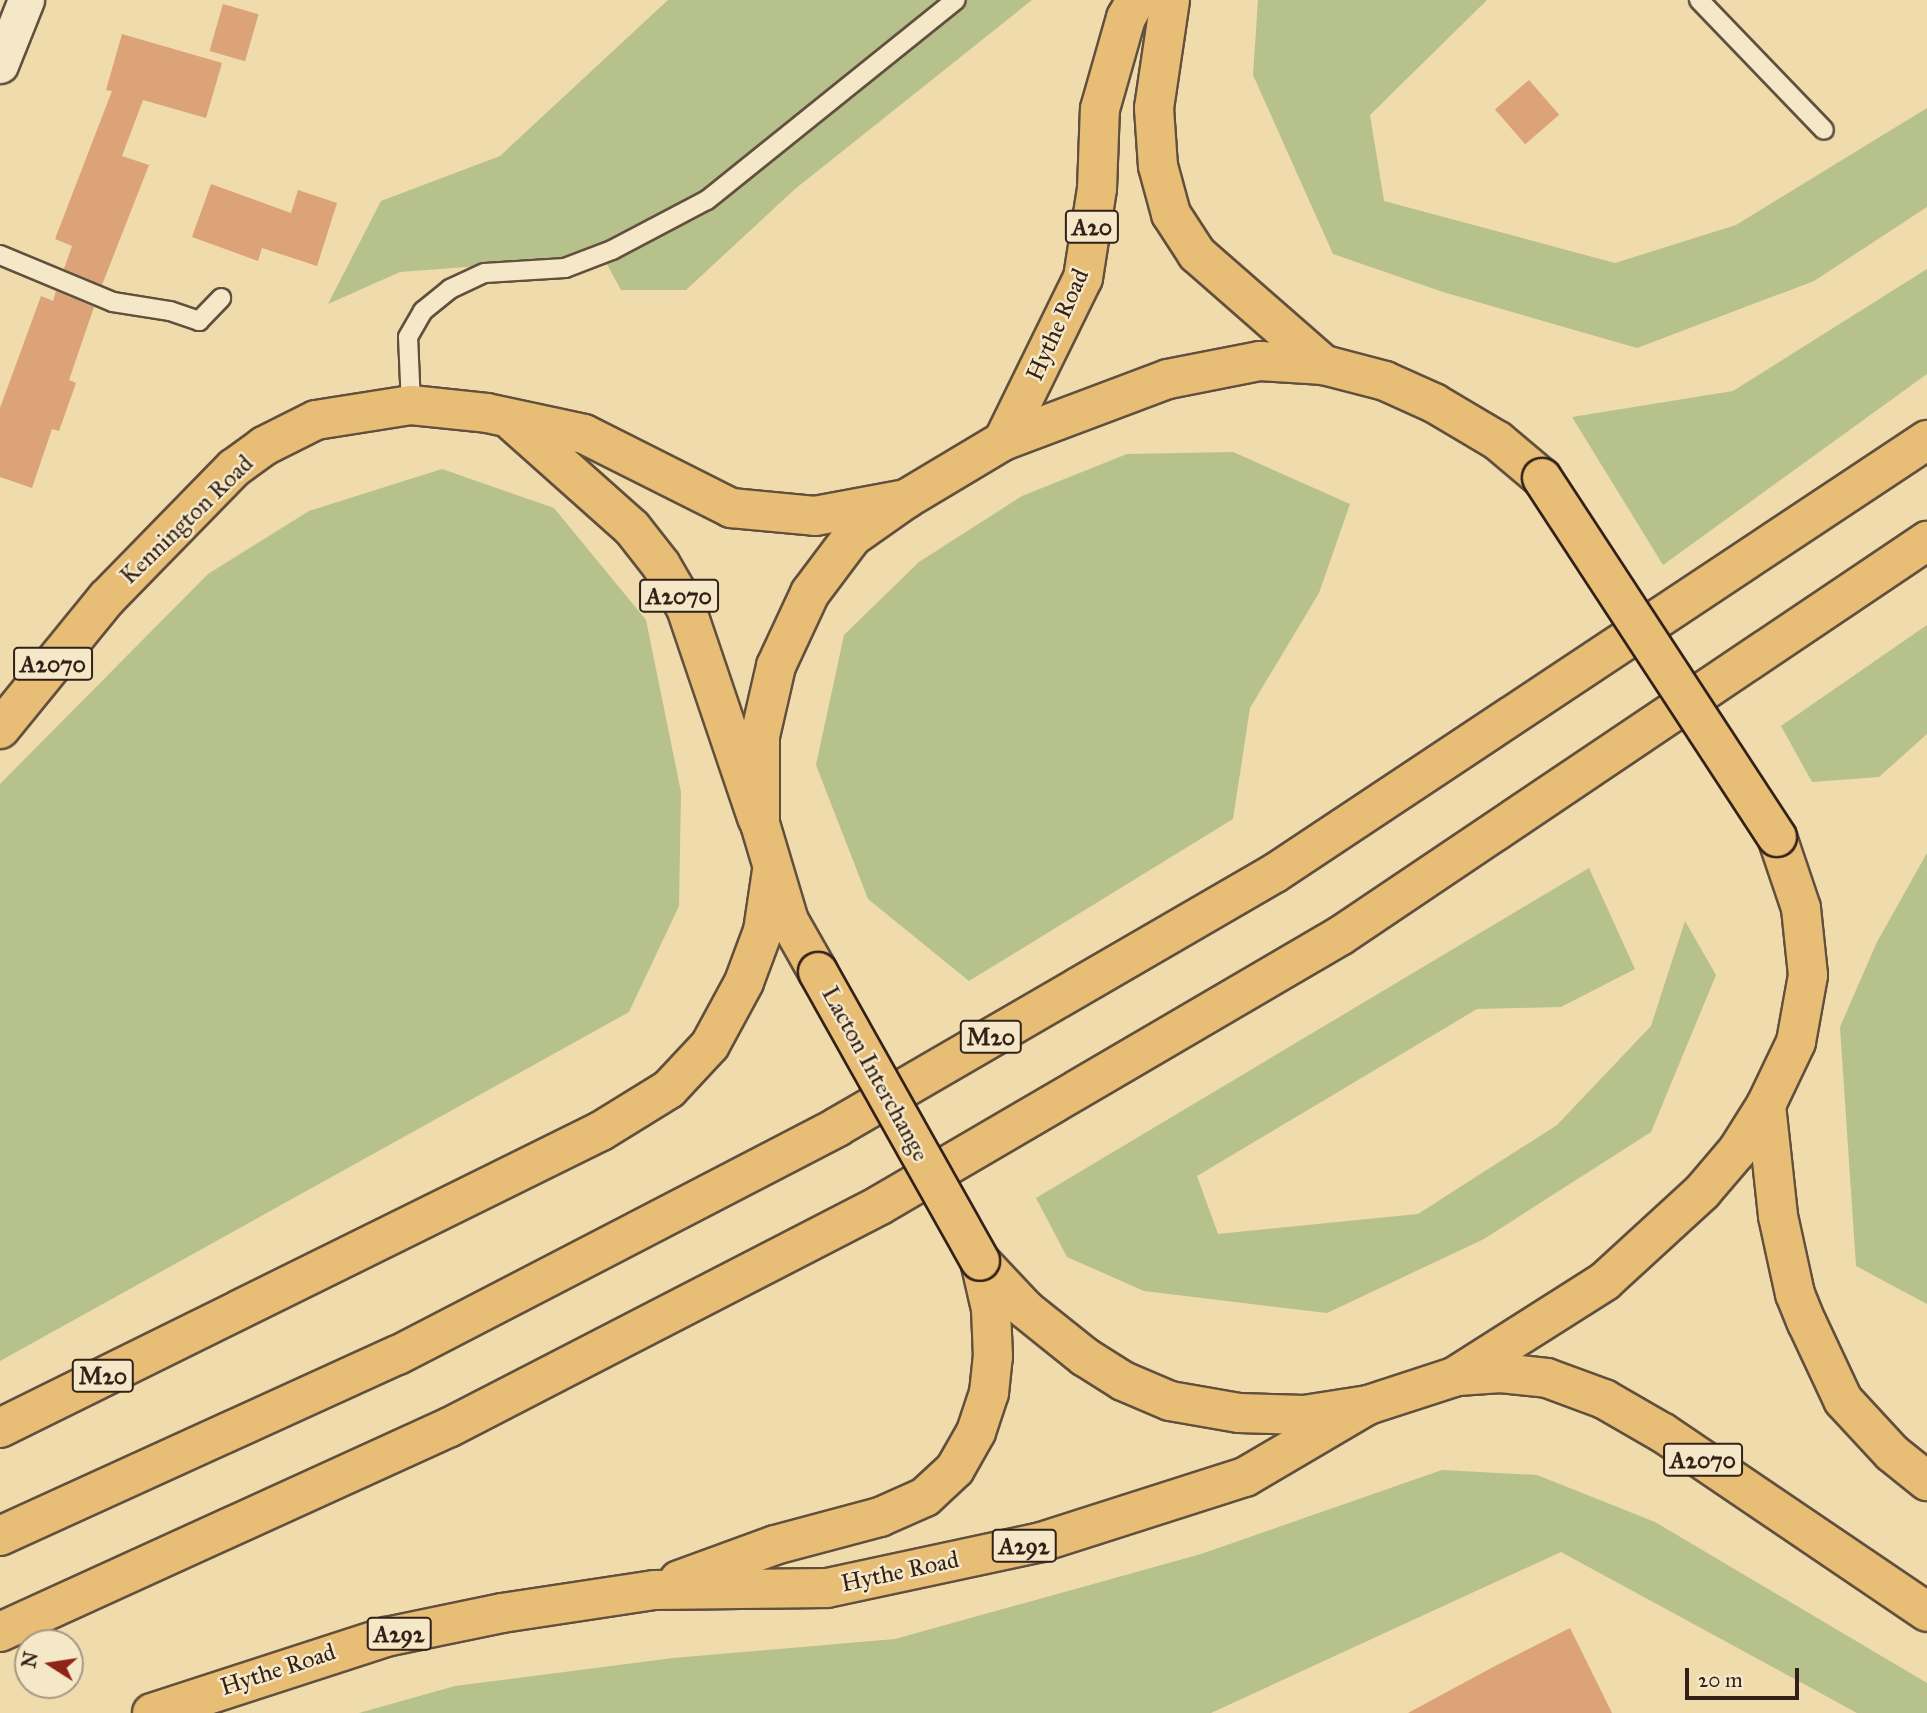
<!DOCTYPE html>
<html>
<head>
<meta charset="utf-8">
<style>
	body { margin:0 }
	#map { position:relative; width:1927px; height:1713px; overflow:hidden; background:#efdbac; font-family:"IM FELL Great Primer",serif }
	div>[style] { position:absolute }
	.green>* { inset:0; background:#b7c18b }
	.building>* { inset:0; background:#dba377; transform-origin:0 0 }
	.roads { filter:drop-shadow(2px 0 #62503e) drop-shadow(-2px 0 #62503e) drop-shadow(0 2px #62503e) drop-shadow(0 -2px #62503e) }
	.service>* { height:18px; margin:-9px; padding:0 9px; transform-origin:9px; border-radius:9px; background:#f5e8c9 }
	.minor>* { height:35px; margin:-17.5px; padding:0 17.5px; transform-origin:17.5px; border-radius:17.5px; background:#f5e8c9 }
	.primary>* { height:38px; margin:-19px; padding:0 19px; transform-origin:19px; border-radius:19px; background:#e8be76 }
	.trunk>* { height:38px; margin:-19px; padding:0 19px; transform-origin:19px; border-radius:19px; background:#e8be76 }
	.motorway>* { height:38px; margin:-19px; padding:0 19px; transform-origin:19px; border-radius:19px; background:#e8be76 }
	.bridges { filter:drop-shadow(2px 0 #332119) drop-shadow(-2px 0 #332119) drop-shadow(0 2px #332119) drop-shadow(0 -2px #332119) }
	.trunk-bridge>* { height:38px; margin:-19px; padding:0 19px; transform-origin:19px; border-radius:19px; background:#e8be76 }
	span { translate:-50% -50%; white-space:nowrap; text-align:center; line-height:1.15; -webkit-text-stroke:5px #f5e8c9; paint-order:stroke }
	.shield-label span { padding:2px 5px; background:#f5e8c9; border:2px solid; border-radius:5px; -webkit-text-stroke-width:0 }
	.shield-label { font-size:23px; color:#332119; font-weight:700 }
	.street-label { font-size:24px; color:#332119 }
	.north { position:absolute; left:14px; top:1629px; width:70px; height:70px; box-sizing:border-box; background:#f5e8c9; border:2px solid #a79883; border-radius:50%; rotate:282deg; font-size:19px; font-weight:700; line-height:28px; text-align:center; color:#332119 }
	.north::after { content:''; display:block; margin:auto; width:24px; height:32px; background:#8f2418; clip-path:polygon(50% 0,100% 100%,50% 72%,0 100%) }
	.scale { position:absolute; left:1685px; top:1668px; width:114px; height:32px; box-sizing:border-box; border:4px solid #332119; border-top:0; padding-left:9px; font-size:21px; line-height:24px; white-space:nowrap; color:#332119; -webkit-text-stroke:5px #f5e8c9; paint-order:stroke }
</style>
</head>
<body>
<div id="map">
	<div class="green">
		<i style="clip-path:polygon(668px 0,1032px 0,795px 189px,686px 290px,621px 290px,603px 257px,400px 272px,328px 304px,381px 201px,500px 156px)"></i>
		<i style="clip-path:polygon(1258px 0,1487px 0,1370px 115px,1384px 201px,1615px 263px,1736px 225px,1927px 108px,1927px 207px,1814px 281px,1637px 348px,1443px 292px,1333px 254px,1253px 75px)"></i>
		<i style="clip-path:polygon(1927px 269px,1927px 374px,1663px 565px,1572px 417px,1733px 391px)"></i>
		<i style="clip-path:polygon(1233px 452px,1350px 504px,1319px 593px,1250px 708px,1233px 819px,969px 981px,868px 899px,816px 765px,844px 635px,919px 562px,1022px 496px,1127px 454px)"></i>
		<i style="clip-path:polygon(442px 469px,554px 508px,646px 620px,681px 792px,679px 906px,629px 1012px,0 1361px,0 784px,208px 574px,309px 511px)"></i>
		<i style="clip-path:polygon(1927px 625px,1927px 734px,1879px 777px,1812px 782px,1781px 726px)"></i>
		<i style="clip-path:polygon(1927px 853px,1927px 1304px,1856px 1266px,1840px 1027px,1877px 942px)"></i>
		<i style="clip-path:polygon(1589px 868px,1635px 969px,1561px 1007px,1477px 1009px,1197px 1176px,1218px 1234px,1418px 1214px,1557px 1125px,1651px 1026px,1685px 921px,1716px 975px,1651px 1132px,1484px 1239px,1327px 1313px,1144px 1291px,1067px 1257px,1036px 1198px)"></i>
		<i style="clip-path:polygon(1442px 1470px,1537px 1475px,1655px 1522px,1927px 1683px,1927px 1713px,1857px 1713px,1561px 1552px,1211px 1713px,359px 1713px,455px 1686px,673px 1658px,895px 1639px,1201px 1554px)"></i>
	</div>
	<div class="building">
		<i style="left:223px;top:4px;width:37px;height:49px;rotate:16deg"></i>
		<i style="clip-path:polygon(122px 34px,222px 63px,206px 118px,143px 100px,122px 156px,149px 165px,102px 285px,64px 269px,72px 246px,55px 239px,112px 91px,106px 90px)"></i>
		<i style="left:1529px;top:80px;width:46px;height:45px;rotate:49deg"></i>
		<i style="clip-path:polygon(211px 184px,291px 213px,298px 190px,337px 203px,317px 266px,262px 248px,258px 261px,192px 237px)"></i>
		<i style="clip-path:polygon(56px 291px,94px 307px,69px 380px,76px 383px,59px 431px,52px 429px,32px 488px,0 477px,0 408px,41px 296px,53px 301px)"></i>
		<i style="clip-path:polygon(1570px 1628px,1612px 1713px,1408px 1713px,1495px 1666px)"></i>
	</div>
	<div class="roads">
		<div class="service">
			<i style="left:1699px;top:0;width:180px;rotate:46.1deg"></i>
			<i style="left:0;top:255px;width:122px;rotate:22.6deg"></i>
			<i style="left:113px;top:302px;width:58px;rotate:9deg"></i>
			<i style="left:170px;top:311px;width:31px;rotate:19deg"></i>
			<i style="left:199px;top:321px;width:32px;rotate:-46deg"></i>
			<i style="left:411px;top:405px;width:68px;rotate:-92.5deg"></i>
			<i style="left:408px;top:337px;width:30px;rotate:-60deg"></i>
			<i style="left:423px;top:311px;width:35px;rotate:-39deg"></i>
			<i style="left:450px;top:289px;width:38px;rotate:-25deg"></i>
			<i style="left:485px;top:273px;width:80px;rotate:-3.6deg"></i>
			<i style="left:565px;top:268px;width:50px;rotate:-21deg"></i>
			<i style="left:612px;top:250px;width:107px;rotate:-27.8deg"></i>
			<i style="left:707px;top:200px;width:319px;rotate:-38.8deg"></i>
		</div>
		<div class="minor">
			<i style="left:0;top:65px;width:70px;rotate:-68.2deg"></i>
		</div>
		<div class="primary">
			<i style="left:1170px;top:0;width:109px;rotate:98.4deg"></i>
			<i style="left:1154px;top:108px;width:58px;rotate:86.1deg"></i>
			<i style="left:1158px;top:166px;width:50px;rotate:74.8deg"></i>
			<i style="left:1171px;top:214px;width:48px;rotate:57deg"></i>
			<i style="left:1197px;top:254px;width:169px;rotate:41.2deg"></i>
			<i style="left:513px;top:422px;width:159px;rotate:41.7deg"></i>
			<i style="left:632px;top:528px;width:47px;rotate:51.9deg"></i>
			<i style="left:661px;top:565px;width:50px;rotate:59.8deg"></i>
			<i style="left:686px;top:608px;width:222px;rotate:71.3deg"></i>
			<i style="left:1003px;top:441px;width:182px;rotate:-63.9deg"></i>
			<i style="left:1083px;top:278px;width:90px;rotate:-81.1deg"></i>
			<i style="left:1097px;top:189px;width:80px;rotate:-87.9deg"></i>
			<i style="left:1100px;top:109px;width:95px;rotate:-74.1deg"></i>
			<i style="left:1126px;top:18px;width:21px;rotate:-61deg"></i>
			<i style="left:0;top:729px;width:169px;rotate:-50.8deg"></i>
			<i style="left:107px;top:598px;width:182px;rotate:-45.7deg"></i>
			<i style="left:234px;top:468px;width:37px;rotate:-36deg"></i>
			<i style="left:264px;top:446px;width:58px;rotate:-26.6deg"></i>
			<i style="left:316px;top:420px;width:96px;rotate:-9deg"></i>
			<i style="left:411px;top:405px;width:76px;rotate:6deg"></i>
			<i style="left:487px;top:413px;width:99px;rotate:12.2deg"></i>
			<i style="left:584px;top:434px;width:165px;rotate:26.7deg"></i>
			<i style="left:731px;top:508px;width:84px;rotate:5.4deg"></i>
			<i style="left:815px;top:516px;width:93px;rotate:-10.6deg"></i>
			<i style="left:679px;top:1580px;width:102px;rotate:-20deg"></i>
			<i style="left:775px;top:1545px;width:109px;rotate:-14.9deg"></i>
			<i style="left:880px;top:1517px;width:49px;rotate:-24deg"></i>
			<i style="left:925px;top:1497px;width:41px;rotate:-43deg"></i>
			<i style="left:955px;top:1469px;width:43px;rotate:-60.4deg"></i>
			<i style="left:976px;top:1432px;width:41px;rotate:-71.6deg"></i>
			<i style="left:989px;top:1393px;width:36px;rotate:-84deg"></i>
			<i style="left:993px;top:1357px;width:48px;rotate:-92.4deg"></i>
			<i style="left:991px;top:1309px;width:49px;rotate:-102.9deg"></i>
			<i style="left:152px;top:1713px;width:246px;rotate:-18deg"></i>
			<i style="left:386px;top:1637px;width:118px;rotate:-11.7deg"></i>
			<i style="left:502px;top:1613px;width:154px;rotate:-8.6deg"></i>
			<i style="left:654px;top:1590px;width:173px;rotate:-0.7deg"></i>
			<i style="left:827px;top:1588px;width:219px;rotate:-12.1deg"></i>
			<i style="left:1041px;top:1542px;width:214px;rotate:-17.7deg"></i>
			<i style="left:1245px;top:1477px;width:140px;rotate:-30.4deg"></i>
		</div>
		<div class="trunk">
			<i style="left:818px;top:972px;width:59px;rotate:-119.6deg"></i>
			<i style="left:789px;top:921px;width:101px;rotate:-106.6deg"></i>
			<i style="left:760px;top:824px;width:88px;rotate:-90deg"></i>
			<i style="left:760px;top:736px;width:72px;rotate:-77.1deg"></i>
			<i style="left:776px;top:666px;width:81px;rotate:-65deg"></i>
			<i style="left:810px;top:593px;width:70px;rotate:-53.1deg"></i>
			<i style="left:852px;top:537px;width:66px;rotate:-35.1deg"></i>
			<i style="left:906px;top:499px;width:113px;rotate:-30.9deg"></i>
			<i style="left:1003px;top:441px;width:176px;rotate:-20.6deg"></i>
			<i style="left:1168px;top:379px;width:94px;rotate:-11.1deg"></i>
			<i style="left:1260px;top:361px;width:64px;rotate:3.6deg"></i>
			<i style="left:1324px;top:365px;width:63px;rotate:14.7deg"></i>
			<i style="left:1385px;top:381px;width:54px;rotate:24.2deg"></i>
			<i style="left:1434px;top:403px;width:74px;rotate:30.7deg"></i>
			<i style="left:1498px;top:441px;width:57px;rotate:40.1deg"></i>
			<i style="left:1766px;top:1105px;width:112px;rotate:83.8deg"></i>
			<i style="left:1778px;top:1216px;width:80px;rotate:77.7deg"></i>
			<i style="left:1795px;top:1294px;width:31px;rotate:68deg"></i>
			<i style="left:1807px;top:1323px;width:85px;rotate:64.9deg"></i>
			<i style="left:1843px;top:1400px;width:72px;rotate:47.2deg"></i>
			<i style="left:1892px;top:1453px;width:45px;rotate:38.7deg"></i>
			<i style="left:980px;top:1261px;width:66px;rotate:46.8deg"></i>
			<i style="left:1025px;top:1309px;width:77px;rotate:38.7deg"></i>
			<i style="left:1085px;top:1357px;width:45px;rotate:32.3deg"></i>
			<i style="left:1123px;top:1381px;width:51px;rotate:23.1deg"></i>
			<i style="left:1170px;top:1401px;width:70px;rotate:9.9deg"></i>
			<i style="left:1239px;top:1413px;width:65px;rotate:1.8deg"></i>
			<i style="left:1304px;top:1415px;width:65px;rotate:-8.9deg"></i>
			<i style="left:1368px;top:1405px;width:90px;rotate:-18deg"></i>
			<i style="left:1454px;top:1377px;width:179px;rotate:-32.4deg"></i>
			<i style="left:1605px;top:1281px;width:132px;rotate:-42.5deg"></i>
			<i style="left:1702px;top:1192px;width:54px;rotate:-49.5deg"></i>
			<i style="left:1737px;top:1151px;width:54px;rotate:-57.8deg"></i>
			<i style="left:1766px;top:1105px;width:70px;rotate:-64.5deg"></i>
			<i style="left:1796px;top:1042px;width:68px;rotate:-79.8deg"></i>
			<i style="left:1808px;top:975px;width:67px;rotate:-96deg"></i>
			<i style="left:1801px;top:908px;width:75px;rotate:-108.7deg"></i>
			<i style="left:1458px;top:1376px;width:43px;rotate:-4deg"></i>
			<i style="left:1501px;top:1373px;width:46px;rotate:6.2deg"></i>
			<i style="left:1547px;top:1378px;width:61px;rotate:20.2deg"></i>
			<i style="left:1604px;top:1399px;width:68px;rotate:30deg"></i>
			<i style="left:1663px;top:1433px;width:319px;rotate:34.1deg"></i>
		</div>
		<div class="motorway">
			<i style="left:0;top:1428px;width:670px;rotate:-26.3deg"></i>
			<i style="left:601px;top:1131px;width:80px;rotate:-31.7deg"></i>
			<i style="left:669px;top:1089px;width:60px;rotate:-47deg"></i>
			<i style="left:710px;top:1045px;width:72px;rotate:-61.6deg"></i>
			<i style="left:744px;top:982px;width:54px;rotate:-69.6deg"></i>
			<i style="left:763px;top:931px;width:61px;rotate:-81.5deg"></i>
			<i style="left:0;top:1536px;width:437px;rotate:-24.5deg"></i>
			<i style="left:398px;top:1355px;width:495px;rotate:-27.4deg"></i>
			<i style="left:837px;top:1127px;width:506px;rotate:-30.11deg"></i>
			<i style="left:1275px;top:873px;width:783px;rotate:-33.59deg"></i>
			<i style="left:0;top:1632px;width:494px;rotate:-24.5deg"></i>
			<i style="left:450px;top:1427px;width:484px;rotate:-27.3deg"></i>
			<i style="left:880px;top:1205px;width:533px;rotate:-30.32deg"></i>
			<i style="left:1340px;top:936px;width:708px;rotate:-33.94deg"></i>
		</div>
	</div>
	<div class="bridges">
		<div class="trunk-bridge">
			<i style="left:1542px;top:478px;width:429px;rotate:56.8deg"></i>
			<i style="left:818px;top:972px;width:331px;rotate:60.7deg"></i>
		</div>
	</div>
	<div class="shield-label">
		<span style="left:1092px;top:227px">A20</span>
		<span style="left:679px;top:596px">A2070</span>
		<span style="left:53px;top:664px">A2070</span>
		<span style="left:991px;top:1037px">M20</span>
		<span style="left:103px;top:1376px">M20</span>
		<span style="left:1703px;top:1460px">A2070</span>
		<span style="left:1024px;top:1546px">A292</span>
		<span style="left:399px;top:1634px">A292</span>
	</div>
	<div class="street-label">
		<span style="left:1058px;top:325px;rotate:-66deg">Hythe Road</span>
		<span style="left:187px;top:520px;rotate:-44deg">Kennington Road</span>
		<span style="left:875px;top:1074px;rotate:61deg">Lacton Interchange</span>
		<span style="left:900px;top:1572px;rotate:-12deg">Hythe Road</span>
		<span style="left:278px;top:1670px;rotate:-18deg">Hythe Road</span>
	</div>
	<div class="north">N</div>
	<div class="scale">20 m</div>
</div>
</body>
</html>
